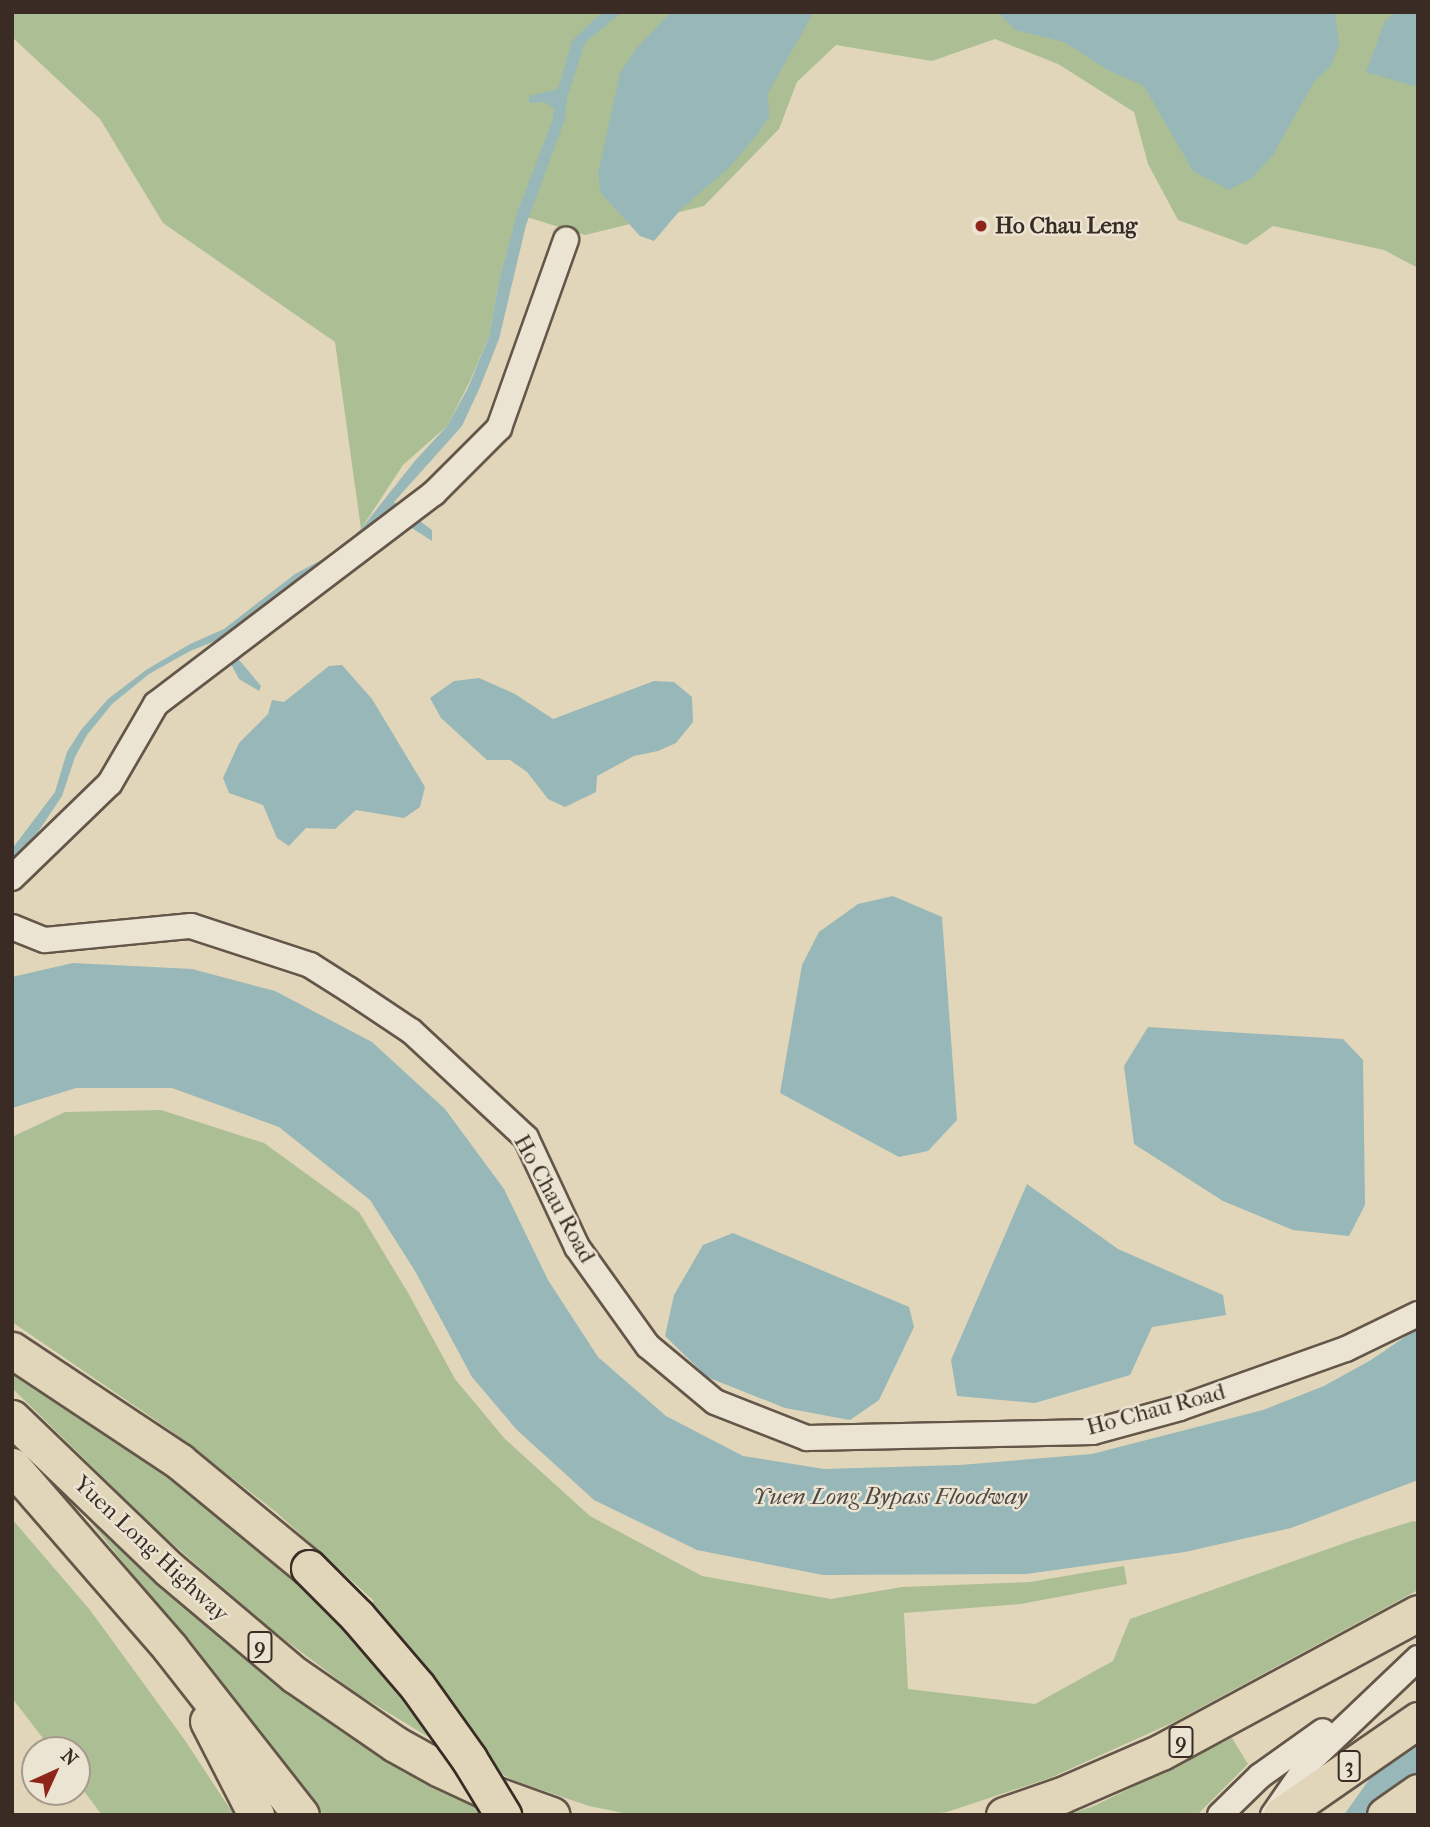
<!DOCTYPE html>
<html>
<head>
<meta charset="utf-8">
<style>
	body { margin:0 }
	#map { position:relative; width:1430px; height:1827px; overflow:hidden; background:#e1d6b9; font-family:"IM FELL French Canon",serif }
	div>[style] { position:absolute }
	.green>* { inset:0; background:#acbf94 }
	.water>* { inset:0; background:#97b7b8 }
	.roads { filter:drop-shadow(2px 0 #645649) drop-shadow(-2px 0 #645649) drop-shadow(0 2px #645649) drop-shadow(0 -2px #645649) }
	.minor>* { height:24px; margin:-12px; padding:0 12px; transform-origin:12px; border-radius:12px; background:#ece4d2 }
	.highway>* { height:35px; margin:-17.5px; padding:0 17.5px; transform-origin:17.5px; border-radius:17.5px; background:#e1d6b9 }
	.bridges { filter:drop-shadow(2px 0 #3a2c24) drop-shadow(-2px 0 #3a2c24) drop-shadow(0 2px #3a2c24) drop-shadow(0 -2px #3a2c24) }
	.highway-bridge>* { height:35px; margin:-17.5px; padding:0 17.5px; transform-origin:17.5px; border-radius:17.5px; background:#e1d6b9 }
	.dots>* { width:19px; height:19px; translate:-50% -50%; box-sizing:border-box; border:4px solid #ece4d2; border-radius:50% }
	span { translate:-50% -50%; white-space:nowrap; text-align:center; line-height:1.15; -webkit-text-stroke:5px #ece4d2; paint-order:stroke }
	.shield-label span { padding:2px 5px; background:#ece4d2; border:2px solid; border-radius:5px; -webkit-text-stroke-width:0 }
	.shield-label { font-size:21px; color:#3a2c24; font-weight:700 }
	.poi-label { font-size:23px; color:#3a2c24; font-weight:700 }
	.left { translate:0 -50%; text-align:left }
	.street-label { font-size:23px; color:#3a2c24 }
	.water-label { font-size:24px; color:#4d4842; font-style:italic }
	.frame { position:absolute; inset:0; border:14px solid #3a2c24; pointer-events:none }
	.north { position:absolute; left:21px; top:1736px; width:70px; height:70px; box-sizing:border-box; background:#ece4d2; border:2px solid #a59a8c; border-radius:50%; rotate:45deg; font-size:19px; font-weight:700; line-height:28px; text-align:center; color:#3a2c24 }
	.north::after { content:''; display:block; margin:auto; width:24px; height:32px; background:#8f2418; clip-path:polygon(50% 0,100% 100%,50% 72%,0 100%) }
</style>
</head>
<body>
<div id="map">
	<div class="green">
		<i style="clip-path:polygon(12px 12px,1418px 12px,1418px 268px,1384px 250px,1273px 226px,1246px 245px,1178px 220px,1148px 164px,1134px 112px,1058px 64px,995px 39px,932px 61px,836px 45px,797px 82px,779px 129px,704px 206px,585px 235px,517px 214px,499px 281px,489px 336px,470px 381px,447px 426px,403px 465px,361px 529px,335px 342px,163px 223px,100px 119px,12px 37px)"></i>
		<i style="clip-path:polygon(161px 1110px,264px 1143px,359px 1212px,407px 1291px,455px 1379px,505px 1439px,590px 1516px,702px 1576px,831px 1599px,902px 1587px,1030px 1582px,1124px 1566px,1127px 1584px,1021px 1604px,904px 1613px,908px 1689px,1035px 1704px,1113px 1661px,1130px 1619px,1356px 1539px,1413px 1521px,1418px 1522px,1418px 1590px,1174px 1722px,1050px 1778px,947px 1812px,927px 1815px,633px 1815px,589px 1806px,515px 1781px,438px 1743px,356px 1693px,261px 1622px,157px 1530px,12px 1388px,12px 1371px,156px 1465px,265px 1550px,347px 1628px,374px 1601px,276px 1512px,170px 1430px,12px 1322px,12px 1137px,65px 1112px)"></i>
		<i style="clip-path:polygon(66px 1491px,252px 1663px,340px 1731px,426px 1783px,491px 1815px,324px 1815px)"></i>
		<i style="clip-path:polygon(12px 1519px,90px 1610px,184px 1739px,234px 1815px,102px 1815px,77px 1782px,77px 1750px,52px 1750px,12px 1698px)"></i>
		<i style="clip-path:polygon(1232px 1738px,1248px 1764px,1197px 1815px,1066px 1815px,1094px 1806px)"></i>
	</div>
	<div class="water">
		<i style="clip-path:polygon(602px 12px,622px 12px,585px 43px,567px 98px,565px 119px,526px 225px,499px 339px,480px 387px,462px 426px,394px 502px,432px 530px,432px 541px,387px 512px,368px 534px,265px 606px,233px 632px,229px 648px,261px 686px,259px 691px,239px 679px,218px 640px,190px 651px,149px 674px,112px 704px,87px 735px,75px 757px,62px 796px,38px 832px,12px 860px,12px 849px,55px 792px,67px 752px,81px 730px,108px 699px,146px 670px,190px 644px,224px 629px,295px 574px,338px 551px,361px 529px,414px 462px,447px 426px,468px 388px,489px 336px,499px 281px,517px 213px,553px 119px,554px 108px,544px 102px,529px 103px,529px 96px,558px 89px,572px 41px)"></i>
		<i style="clip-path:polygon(671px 12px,814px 12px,768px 93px,769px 117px,756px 136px,729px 168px,682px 208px,654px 241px,640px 236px,600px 192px,598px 173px,620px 73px,636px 49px)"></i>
		<i style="clip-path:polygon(998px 12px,1335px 12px,1339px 45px,1331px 66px,1314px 82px,1273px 155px,1252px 178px,1229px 190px,1193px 171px,1144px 86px,1108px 70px,1064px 42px,1015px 30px)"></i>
		<i style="clip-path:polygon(1396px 12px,1418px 12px,1418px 87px,1366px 72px,1385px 21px)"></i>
		<i style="clip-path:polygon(342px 665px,372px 699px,425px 787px,420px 807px,404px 818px,356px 810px,335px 829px,306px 828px,289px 846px,277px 838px,263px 805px,229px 793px,223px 778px,239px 743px,268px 714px,272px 700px,284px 702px,329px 666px)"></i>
		<i style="clip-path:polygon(479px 678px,515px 694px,553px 719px,654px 681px,674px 682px,692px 697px,693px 722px,676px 743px,658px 751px,634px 756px,597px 776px,596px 792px,565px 807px,548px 799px,527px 772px,510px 760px,487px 760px,441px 718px,430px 698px,454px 681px)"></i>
		<i style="clip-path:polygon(893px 896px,942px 917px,957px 1120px,928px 1151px,899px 1157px,780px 1093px,802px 965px,819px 932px,858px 904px)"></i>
		<i style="clip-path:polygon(73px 963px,192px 969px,275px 991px,372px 1042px,445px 1109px,504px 1189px,548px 1280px,598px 1357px,666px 1416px,743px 1456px,824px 1469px,960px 1465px,1092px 1454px,1263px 1410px,1324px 1386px,1371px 1360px,1418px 1328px,1418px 1480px,1291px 1528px,1185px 1552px,1026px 1574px,823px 1575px,697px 1550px,594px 1500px,517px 1430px,472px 1377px,415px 1271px,370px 1200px,279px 1127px,172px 1088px,76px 1088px,12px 1108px,12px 977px)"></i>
		<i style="clip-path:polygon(1148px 1027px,1343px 1039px,1363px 1060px,1365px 1205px,1349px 1236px,1293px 1230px,1223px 1201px,1134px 1144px,1124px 1066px)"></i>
		<i style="clip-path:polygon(1027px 1184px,1118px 1249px,1223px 1295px,1226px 1315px,1152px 1327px,1130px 1375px,1035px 1403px,957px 1396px,951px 1360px)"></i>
		<i style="clip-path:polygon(733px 1233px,909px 1307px,914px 1327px,879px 1400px,850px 1420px,785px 1408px,707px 1377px,665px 1336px,674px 1295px,703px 1245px)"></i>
		<i style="clip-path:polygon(1418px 1710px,1418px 1815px,1344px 1815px)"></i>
	</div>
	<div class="roads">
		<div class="minor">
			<i style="left:12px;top:878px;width:136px;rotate:-44.1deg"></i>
			<i style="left:110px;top:783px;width:91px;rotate:-59.8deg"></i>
			<i style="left:156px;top:704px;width:349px;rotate:-37.2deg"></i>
			<i style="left:434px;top:493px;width:92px;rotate:-45deg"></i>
			<i style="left:499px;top:428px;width:200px;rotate:-70.4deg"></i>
			<i style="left:12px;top:927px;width:35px;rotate:22deg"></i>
			<i style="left:45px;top:940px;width:147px;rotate:-5.5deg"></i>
			<i style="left:191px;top:926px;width:125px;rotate:18.1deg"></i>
			<i style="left:310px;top:965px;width:45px;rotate:32.3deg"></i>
			<i style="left:348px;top:989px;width:76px;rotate:33.7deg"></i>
			<i style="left:411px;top:1031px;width:157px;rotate:42.9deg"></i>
			<i style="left:526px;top:1138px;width:120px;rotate:64.9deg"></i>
			<i style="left:577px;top:1247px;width:122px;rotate:54.4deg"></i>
			<i style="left:648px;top:1346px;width:87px;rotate:39.9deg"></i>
			<i style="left:715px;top:1402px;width:99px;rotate:21.4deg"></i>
			<i style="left:807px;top:1438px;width:286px;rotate:-1.2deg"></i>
			<i style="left:1093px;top:1432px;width:90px;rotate:-15.4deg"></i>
			<i style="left:1180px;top:1408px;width:176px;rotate:-19.6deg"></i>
			<i style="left:1346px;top:1349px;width:80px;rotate:-25.9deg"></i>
			<i style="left:1220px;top:1815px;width:56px;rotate:-44.3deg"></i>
			<i style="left:1260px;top:1776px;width:77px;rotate:-35.5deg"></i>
			<i style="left:1273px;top:1815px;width:67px;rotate:-55.4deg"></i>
			<i style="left:1311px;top:1760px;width:148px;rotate:-43.6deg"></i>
		</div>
		<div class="highway">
			<i style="left:12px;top:1350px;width:201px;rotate:33.6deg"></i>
			<i style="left:179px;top:1461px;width:168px;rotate:39.5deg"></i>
			<i style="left:12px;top:1418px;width:218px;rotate:43.9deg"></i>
			<i style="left:169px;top:1569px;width:165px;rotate:40.1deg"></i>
			<i style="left:295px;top:1675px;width:121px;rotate:34.6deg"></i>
			<i style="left:395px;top:1744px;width:51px;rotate:29.1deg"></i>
			<i style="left:440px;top:1769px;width:62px;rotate:24.9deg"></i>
			<i style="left:496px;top:1795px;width:59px;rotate:19.7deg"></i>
			<i style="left:12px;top:1466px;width:241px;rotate:49deg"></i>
			<i style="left:170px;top:1648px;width:212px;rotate:51.9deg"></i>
			<i style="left:208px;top:1721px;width:106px;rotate:62.9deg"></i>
			<i style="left:1004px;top:1815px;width:61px;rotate:-19deg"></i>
			<i style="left:1062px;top:1795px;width:108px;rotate:-23.5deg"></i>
			<i style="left:1161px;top:1752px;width:292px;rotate:-28.4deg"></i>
			<i style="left:1281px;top:1815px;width:167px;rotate:-34.7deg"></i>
			<i style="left:1385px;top:1815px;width:40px;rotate:-34.9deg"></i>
		</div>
	</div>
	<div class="bridges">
		<div class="highway-bridge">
			<i style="left:309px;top:1568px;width:68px;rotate:45deg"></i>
			<i style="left:357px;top:1616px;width:92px;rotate:49.4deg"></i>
			<i style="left:417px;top:1686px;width:90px;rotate:54.5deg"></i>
			<i style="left:469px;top:1759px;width:66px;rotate:58.7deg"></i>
		</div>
	</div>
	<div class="dots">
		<i style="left:981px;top:226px;background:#8f2418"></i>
	</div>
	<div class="shield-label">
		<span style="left:260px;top:1647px">9</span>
		<span style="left:1181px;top:1742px">9</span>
		<span style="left:1349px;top:1766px">3</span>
	</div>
	<div class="poi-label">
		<span class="left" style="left:995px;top:226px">Ho Chau Leng</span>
	</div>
	<div class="street-label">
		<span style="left:554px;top:1199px;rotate:61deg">Ho Chau Road</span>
		<span style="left:1156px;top:1410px;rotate:-15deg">Ho Chau Road</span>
		<span style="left:151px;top:1549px;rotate:43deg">Yuen Long Highway</span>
	</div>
	<div class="water-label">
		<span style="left:890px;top:1497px">Yuen Long Bypass Floodway</span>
	</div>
	<div class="frame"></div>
	<div class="north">N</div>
</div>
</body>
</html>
